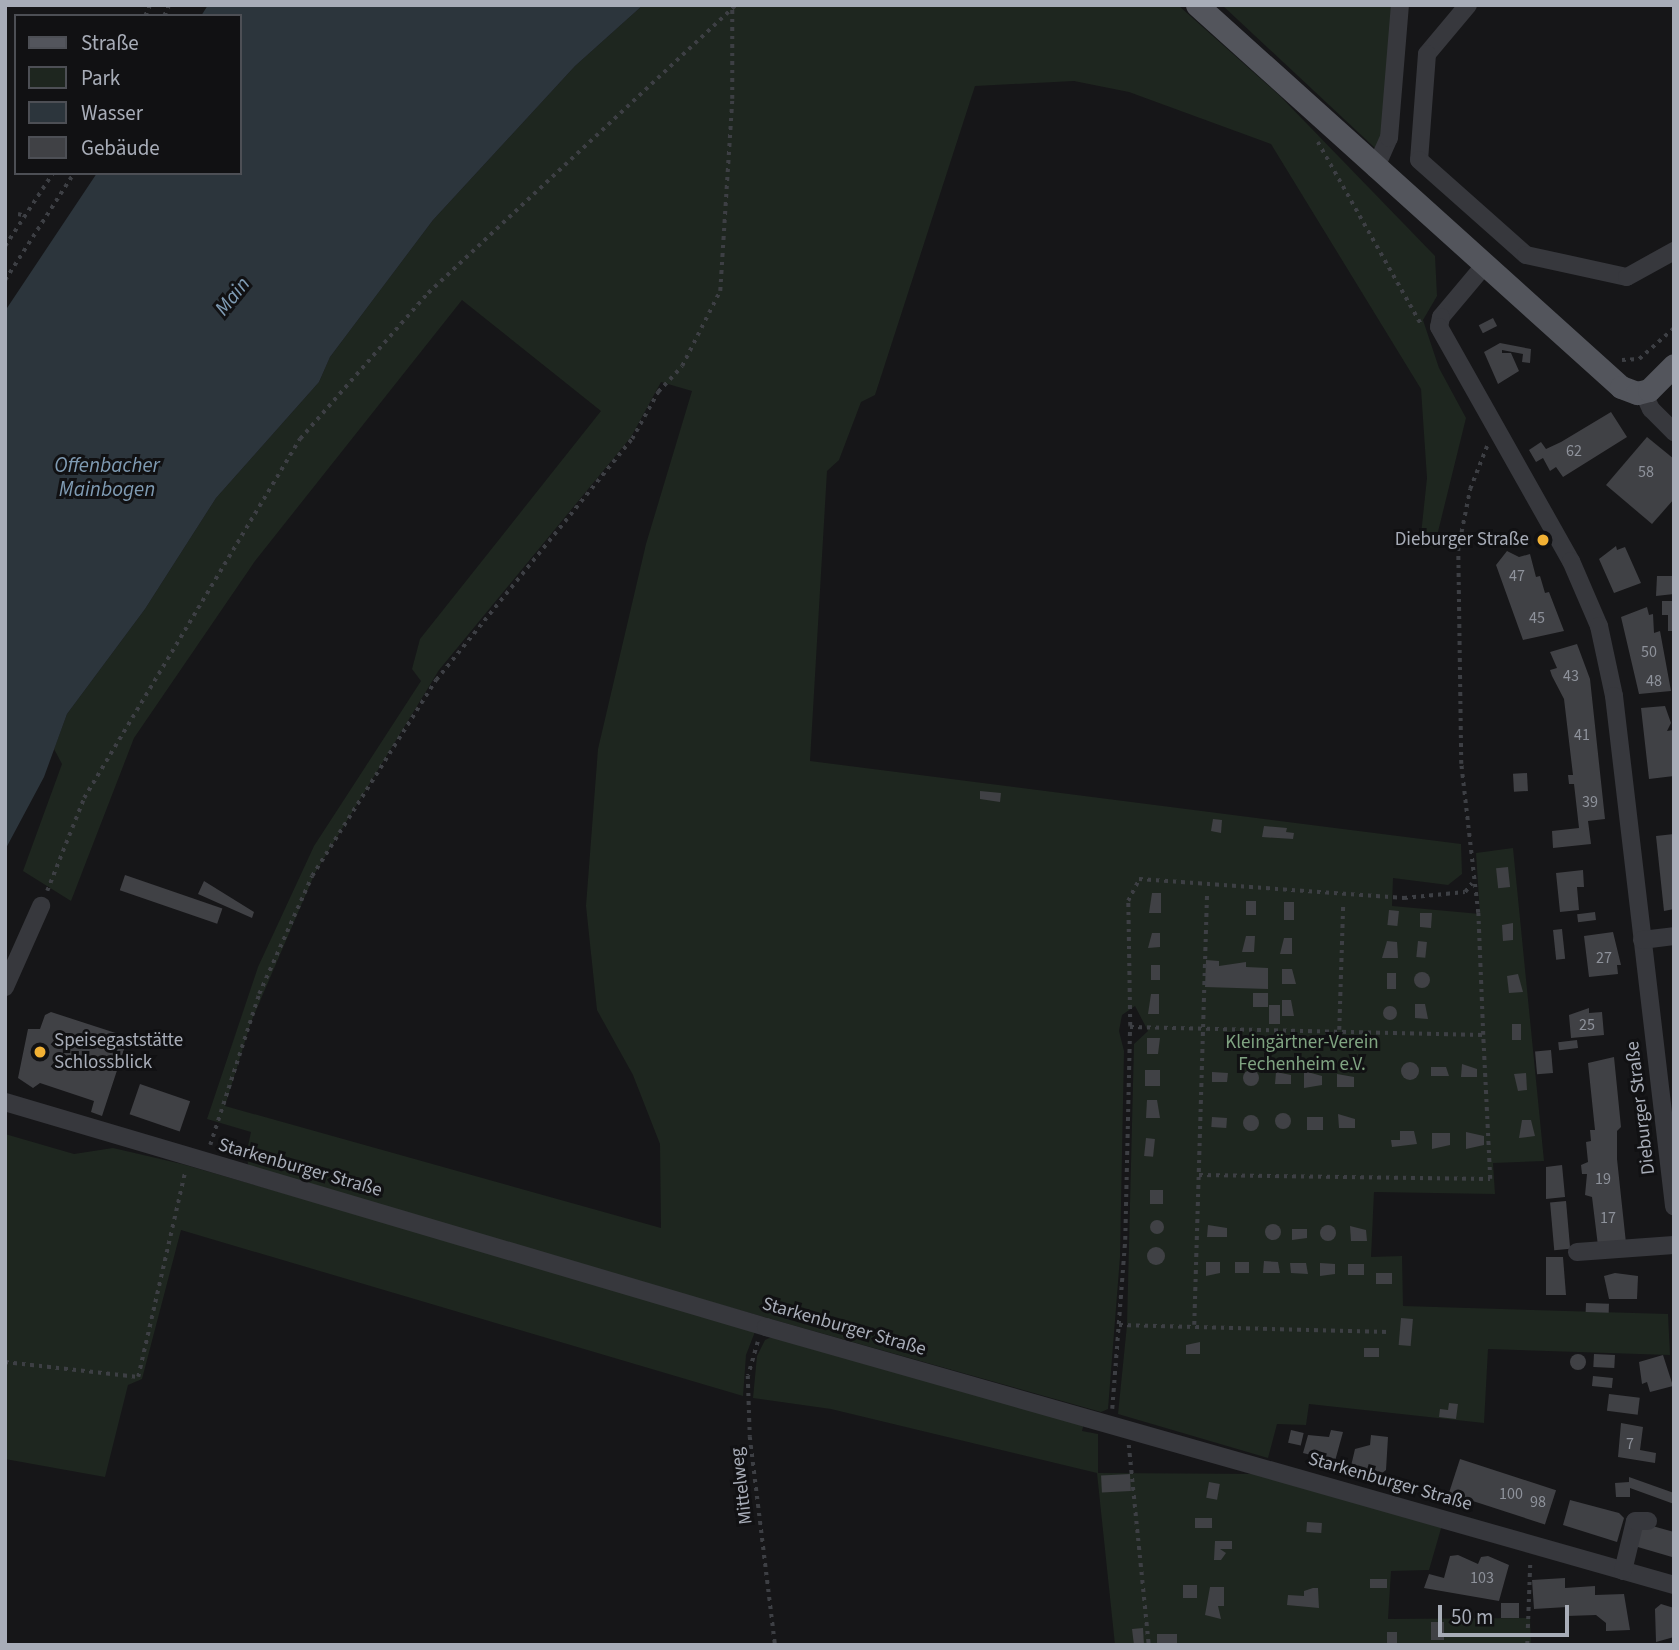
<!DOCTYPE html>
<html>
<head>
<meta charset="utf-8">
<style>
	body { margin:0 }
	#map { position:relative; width:1679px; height:1650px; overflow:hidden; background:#161618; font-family:"Source Sans 3",sans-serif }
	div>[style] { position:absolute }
	.green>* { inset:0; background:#1e261f }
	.water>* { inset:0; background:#2c353c }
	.building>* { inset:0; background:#404145; transform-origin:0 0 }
	.round { border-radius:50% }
	.path>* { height:3.5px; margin-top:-1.75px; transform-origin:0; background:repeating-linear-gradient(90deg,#3d3f44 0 3.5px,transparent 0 8.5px) }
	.minor>* { height:18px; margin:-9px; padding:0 9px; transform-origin:9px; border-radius:9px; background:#37383d }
	.major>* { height:23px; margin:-11.5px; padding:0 11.5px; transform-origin:11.5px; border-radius:11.5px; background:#53555c }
	.dots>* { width:19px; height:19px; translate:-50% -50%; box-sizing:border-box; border:4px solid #111113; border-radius:50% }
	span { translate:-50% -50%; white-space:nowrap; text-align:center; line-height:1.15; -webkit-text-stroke:6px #111113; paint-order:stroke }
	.number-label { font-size:16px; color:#8e929b }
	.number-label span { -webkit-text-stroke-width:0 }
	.poi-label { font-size:19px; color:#a8adb8 }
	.right { translate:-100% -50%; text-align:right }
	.left { translate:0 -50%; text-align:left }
	.park-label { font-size:19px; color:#7fa381 }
	.street-label { font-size:19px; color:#a8adb8 }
	.water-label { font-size:21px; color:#7f9bb3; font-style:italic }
	.frame { position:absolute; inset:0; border:7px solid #a8adb8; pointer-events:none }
	.legend { position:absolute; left:14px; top:14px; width:228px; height:161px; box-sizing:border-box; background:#111113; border:2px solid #4d4f55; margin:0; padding:9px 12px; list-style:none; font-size:21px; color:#a8adb8 }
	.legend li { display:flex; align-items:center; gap:14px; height:35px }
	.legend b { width:35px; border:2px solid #4d4f55 }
	.scale { position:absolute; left:1438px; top:1605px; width:131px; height:32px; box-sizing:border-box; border:4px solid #a8adb8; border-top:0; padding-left:9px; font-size:21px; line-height:24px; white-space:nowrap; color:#a8adb8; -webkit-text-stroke:5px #111113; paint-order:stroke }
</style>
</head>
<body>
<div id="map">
	<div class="green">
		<i style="clip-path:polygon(evenodd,643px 5px,1178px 5px,1280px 96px,1435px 256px,1437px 296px,1423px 320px,1439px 368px,1466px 418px,1434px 548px,1420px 544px,1427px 478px,1421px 389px,1271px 144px,1129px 92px,1074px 81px,975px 86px,875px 395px,861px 402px,839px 460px,827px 471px,810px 761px,1461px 844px,1462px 874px,1448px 885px,1393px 878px,1392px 906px,1480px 914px,1476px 853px,1513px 848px,1544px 1161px,1493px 1163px,1495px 1194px,1374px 1192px,1371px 1257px,1402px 1256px,1403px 1306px,1668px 1314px,1670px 1355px,1488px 1349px,1484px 1423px,1309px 1404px,1306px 1425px,1277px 1424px,1268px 1458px,1118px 1414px,1127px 1325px,1134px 1044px,1148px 1031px,1135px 1006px,1122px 1015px,1119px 1031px,1124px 1051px,1120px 1257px,1108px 1409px,1101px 1412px,250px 1172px,246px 1155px,251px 1132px,207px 1119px,258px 967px,314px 846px,421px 681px,412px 669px,420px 639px,601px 411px,462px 300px,255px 561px,134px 738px,71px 901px,23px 871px,62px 764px,54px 749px,67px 714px,145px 609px,216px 498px,319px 382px,330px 357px,433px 220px,575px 66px,643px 5px,661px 382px,692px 391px,646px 544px,598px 749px,586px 906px,597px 1010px,633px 1075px,660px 1144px,661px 1228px,225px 1106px,251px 1022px,315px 873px,439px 670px,631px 437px,661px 382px)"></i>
		<i style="clip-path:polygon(1222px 5px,1392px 5px,1385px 141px,1375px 148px)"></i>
		<i style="clip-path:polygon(5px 1134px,74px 1154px,113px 1148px,182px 1164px,756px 1329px,746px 1355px,743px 1396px,181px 1230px,142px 1379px,128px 1385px,105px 1477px,5px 1459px)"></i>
		<i style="clip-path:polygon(776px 1335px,1084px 1423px,1082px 1431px,1098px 1434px,1098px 1473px,1263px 1474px,1442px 1525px,1429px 1570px,1391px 1571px,1388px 1619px,1530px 1618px,1531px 1645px,1115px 1645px,1097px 1473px,831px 1409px,753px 1398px,757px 1356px,765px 1340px)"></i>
	</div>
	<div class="water">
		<i style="clip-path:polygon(208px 5px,643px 5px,575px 66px,433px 220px,330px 357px,319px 382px,216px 498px,145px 609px,67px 714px,44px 777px,5px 850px,5px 311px,97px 173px,240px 173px,240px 16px,201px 16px)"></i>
	</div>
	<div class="building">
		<i style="left:1493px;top:318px;width:9px;height:16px;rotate:63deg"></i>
		<i style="clip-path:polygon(1500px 343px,1531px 349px,1530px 363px,1522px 362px,1523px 354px,1502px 350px,1502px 353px,1511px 353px,1519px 371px,1498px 384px,1484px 352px)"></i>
		<i style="clip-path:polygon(1611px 412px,1627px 437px,1563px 477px,1556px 467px,1550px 471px,1543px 458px,1536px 462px,1529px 450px,1541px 442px,1546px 449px,1561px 442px)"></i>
		<i style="clip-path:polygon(1647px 437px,1674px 459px,1674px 499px,1652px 524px,1606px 485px)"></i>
		<i style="clip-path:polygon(1616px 546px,1617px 550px,1625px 547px,1641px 583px,1614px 593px,1599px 559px)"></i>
		<i style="clip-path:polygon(1507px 551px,1519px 557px,1530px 554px,1536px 577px,1540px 576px,1545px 593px,1549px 592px,1564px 631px,1523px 640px,1496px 565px)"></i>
		<i style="clip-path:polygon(1657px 576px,1674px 576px,1674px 594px,1656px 596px)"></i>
		<i style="clip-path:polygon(1662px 601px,1674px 601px,1674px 631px,1668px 631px,1668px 615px,1662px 615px)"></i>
		<i style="clip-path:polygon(1647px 607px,1649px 615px,1653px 614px,1654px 633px,1660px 631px,1671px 691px,1639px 694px,1621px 617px)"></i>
		<i style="clip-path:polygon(1577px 644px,1590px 679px,1605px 819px,1588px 821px,1591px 844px,1553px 848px,1552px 831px,1579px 828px,1574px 784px,1569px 784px,1568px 775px,1573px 775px,1564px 699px,1552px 676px,1550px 670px,1557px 668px,1550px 652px)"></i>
		<i style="clip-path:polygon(1665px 706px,1671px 723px,1667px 731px,1673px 730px,1674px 776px,1649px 779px,1641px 708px)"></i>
		<i style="left:1527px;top:773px;width:18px;height:14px;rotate:87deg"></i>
		<i style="clip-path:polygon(980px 791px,1001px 793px,1000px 802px,980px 799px)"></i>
		<i style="clip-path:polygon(1213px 819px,1222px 820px,1221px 833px,1211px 831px)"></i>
		<i style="clip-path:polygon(1264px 826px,1287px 828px,1286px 832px,1294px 833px,1293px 839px,1262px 837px)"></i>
		<i style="clip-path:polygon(1674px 834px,1674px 909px,1664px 911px,1656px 836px)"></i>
		<i style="left:1508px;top:867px;width:20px;height:12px;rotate:84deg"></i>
		<i style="clip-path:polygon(1583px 870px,1584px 887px,1577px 887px,1579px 910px,1560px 912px,1556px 873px)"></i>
		<i style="left:125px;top:875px;width:103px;height:16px;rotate:19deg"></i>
		<i style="clip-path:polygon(204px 881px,254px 912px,252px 918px,198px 894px)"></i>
		<i style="clip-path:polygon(1152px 893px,1161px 893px,1161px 913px,1149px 913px)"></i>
		<i style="left:1246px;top:901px;width:10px;height:14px"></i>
		<i style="left:1284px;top:902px;width:10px;height:18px"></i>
		<i style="left:1389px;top:910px;width:10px;height:15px;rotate:6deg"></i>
		<i style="left:1595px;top:912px;width:8px;height:18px;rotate:83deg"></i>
		<i style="clip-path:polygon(1420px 913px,1432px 913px,1431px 928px,1420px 927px)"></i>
		<i style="clip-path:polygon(1513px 923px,1513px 940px,1503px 941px,1502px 925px)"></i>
		<i style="left:1562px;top:929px;width:30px;height:9px;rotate:84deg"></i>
		<i style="clip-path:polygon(1613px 932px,1621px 965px,1617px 965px,1618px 974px,1589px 977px,1584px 936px)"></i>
		<i style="clip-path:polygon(1152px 933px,1160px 933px,1160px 947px,1148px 948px)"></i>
		<i style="clip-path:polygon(1246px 936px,1255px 936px,1254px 952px,1242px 952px)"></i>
		<i style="clip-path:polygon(1284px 938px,1292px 938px,1292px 954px,1280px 954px)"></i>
		<i style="clip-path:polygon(1387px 941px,1397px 942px,1398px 958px,1382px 958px)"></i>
		<i style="left:1418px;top:941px;width:9px;height:16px;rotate:6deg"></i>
		<i style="clip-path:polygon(1206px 960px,1219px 961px,1219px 966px,1246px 962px,1246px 967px,1268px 968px,1268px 989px,1205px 987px)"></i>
		<i style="left:1151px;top:965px;width:9px;height:15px"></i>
		<i style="clip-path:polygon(1282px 969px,1292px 969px,1296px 984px,1282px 984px)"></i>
		<i class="round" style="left:1414px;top:972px;width:16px;height:16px"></i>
		<i style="left:1387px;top:973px;width:9px;height:16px"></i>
		<i style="clip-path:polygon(1518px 974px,1523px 992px,1509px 993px,1507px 976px)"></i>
		<i style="left:1253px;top:993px;width:15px;height:14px"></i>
		<i style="clip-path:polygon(1151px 994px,1159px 994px,1159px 1014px,1148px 1014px)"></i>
		<i style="clip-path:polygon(1282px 1000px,1291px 1000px,1294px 1016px,1282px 1016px)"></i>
		<i style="clip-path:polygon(1415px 1004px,1425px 1004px,1428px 1019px,1415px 1018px)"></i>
		<i style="left:1269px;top:1005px;width:11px;height:19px"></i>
		<i class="round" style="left:1383px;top:1006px;width:14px;height:14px"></i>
		<i style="clip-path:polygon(1589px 1008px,1589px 1013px,1602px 1012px,1604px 1035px,1571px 1038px,1569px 1015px)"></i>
		<i style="clip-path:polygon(51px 1012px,128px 1037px,102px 1116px,91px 1112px,94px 1101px,40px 1083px,33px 1088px,18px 1078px,28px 1029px,40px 1029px,45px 1015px)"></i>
		<i style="left:1512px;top:1024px;width:9px;height:16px"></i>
		<i style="clip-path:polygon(1147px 1038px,1160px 1038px,1158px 1054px,1147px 1054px)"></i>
		<i style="left:1577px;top:1040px;width:8px;height:19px;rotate:83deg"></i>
		<i style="left:1551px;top:1050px;width:23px;height:16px;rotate:85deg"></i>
		<i style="clip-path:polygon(1614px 1057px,1621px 1127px,1617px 1131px,1617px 1159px,1626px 1243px,1598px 1246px,1592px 1197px,1585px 1195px,1587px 1174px,1582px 1174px,1581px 1165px,1588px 1162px,1586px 1142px,1591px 1141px,1590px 1130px,1595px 1130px,1588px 1063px)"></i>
		<i class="round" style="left:1401px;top:1062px;width:18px;height:18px"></i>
		<i style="clip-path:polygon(1462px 1064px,1477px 1069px,1477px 1077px,1461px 1077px)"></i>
		<i style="clip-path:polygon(1431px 1067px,1446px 1067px,1449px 1076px,1431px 1076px)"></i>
		<i style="left:1145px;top:1070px;width:15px;height:16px"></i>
		<i class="round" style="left:1243px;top:1070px;width:16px;height:16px"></i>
		<i style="clip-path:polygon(1304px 1071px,1322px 1076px,1322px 1085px,1304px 1088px)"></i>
		<i style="clip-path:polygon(1212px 1072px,1228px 1073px,1227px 1082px,1212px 1082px)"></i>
		<i style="clip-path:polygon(1276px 1072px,1291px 1075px,1291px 1084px,1275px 1084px)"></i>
		<i style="clip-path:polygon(1526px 1073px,1527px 1090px,1518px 1091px,1514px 1074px)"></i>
		<i style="clip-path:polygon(1337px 1074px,1354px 1077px,1354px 1087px,1337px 1087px)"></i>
		<i style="left:140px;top:1084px;width:53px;height:32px;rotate:19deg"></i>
		<i style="clip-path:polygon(1147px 1100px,1157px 1100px,1160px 1118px,1146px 1118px)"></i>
		<i class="round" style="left:1275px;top:1113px;width:16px;height:16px"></i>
		<i style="clip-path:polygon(1338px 1114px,1355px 1119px,1355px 1128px,1339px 1128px)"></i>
		<i class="round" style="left:1243px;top:1115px;width:16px;height:16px"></i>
		<i style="left:1212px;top:1117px;width:15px;height:10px;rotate:4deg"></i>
		<i style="left:1307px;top:1117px;width:16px;height:13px"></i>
		<i style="clip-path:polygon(1522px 1120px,1531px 1120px,1535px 1136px,1519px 1138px)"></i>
		<i style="clip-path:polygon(1400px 1131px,1414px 1131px,1417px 1144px,1392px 1147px,1391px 1140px,1400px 1140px)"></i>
		<i style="clip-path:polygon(1466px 1132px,1484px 1136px,1484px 1145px,1466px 1149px)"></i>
		<i style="clip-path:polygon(1432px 1133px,1450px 1133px,1450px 1145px,1432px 1149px)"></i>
		<i style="left:1146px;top:1138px;width:9px;height:18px;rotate:6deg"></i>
		<i style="clip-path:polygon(1562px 1165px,1565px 1197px,1546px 1199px,1546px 1167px)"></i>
		<i style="left:1150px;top:1190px;width:13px;height:14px"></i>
		<i style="left:1566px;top:1201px;width:48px;height:16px;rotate:85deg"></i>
		<i class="round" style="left:1150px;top:1220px;width:14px;height:14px"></i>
		<i class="round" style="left:1265px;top:1224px;width:16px;height:16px"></i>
		<i style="clip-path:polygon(1208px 1225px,1227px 1228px,1227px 1237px,1207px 1237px)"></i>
		<i class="round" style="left:1320px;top:1225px;width:16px;height:16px"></i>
		<i style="clip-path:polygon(1350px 1226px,1366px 1230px,1367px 1241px,1351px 1241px)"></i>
		<i style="clip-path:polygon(1292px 1229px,1307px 1229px,1307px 1238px,1292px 1240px)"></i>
		<i class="round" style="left:1147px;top:1247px;width:18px;height:18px"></i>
		<i style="clip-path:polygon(1546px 1257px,1563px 1257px,1566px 1295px,1546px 1295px)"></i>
		<i style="clip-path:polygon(1264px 1261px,1278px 1262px,1280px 1273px,1263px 1273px)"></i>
		<i style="clip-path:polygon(1206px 1262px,1220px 1262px,1220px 1273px,1206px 1276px)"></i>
		<i style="left:1235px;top:1262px;width:14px;height:11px"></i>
		<i style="clip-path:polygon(1290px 1263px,1306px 1263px,1308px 1274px,1291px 1273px)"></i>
		<i style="clip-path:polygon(1320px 1263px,1335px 1264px,1335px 1274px,1320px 1276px)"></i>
		<i style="left:1348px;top:1264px;width:16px;height:11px"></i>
		<i style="left:1376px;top:1273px;width:16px;height:11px"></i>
		<i style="clip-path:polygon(1615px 1273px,1638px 1276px,1637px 1299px,1609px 1299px,1604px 1276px)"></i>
		<i style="left:1586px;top:1303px;width:23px;height:9px;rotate:2deg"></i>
		<i style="left:1401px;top:1318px;width:12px;height:27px;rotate:5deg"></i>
		<i style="clip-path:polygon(1200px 1342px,1200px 1354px,1186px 1354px,1186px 1345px)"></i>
		<i style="left:1364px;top:1348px;width:15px;height:9px"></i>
		<i class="round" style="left:1570px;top:1354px;width:16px;height:16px"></i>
		<i style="left:1594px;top:1354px;width:21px;height:13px;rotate:3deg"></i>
		<i style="clip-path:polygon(1663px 1355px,1673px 1386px,1650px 1392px,1647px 1382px,1642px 1384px,1639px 1362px)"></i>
		<i style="left:1593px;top:1376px;width:20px;height:10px;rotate:6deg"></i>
		<i style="left:1609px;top:1394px;width:31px;height:17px;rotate:7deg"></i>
		<i style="clip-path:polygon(1449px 1403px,1458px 1404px,1456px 1419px,1439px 1417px,1440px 1409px,1448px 1410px)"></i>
		<i style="clip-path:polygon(1621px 1423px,1643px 1427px,1640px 1450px,1656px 1453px,1655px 1463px,1618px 1457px)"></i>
		<i style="left:1291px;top:1430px;width:13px;height:13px;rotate:13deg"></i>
		<i style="clip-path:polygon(1331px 1430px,1343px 1432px,1335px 1461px,1303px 1453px,1308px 1435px,1329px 1437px)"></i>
		<i style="clip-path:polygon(1371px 1435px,1388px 1437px,1386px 1470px,1381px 1474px,1351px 1466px,1355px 1449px,1370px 1445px)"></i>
		<i style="left:1460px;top:1459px;width:101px;height:36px;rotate:18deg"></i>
		<i style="left:1130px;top:1474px;width:17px;height:29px;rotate:87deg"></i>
		<i style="clip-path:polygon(1629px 1477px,1674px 1493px,1674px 1504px,1630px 1488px,1630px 1497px,1616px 1497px,1615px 1483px,1629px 1482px)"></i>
		<i style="left:1209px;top:1482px;width:11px;height:16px;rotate:10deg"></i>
		<i style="clip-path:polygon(1570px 1500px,1619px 1513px,1624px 1518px,1617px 1542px,1563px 1525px)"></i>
		<i style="left:1195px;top:1518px;width:17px;height:10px"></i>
		<i style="left:1307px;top:1522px;width:15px;height:10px;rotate:4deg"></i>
		<i style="clip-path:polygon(1638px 1522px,1674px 1532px,1672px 1557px,1631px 1545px)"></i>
		<i style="clip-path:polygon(1215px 1541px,1232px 1541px,1232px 1549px,1220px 1549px,1226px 1553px,1221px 1560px,1214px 1560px)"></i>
		<i style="clip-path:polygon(1458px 1555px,1478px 1564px,1481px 1557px,1488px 1556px,1509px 1565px,1499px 1601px,1424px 1588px,1429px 1574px,1444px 1578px,1450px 1556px)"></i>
		<i style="clip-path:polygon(1565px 1578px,1565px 1588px,1595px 1586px,1595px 1595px,1624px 1594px,1630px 1630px,1606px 1631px,1606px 1623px,1596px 1615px,1567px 1616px,1567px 1607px,1534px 1609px,1532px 1580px)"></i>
		<i style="left:1370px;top:1579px;width:17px;height:9px"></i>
		<i style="left:1183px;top:1585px;width:14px;height:13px"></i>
		<i style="clip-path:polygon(1210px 1587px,1224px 1587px,1224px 1606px,1218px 1606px,1221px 1619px,1205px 1615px)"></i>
		<i style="clip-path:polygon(1313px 1588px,1318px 1588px,1319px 1608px,1287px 1605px,1288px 1595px,1304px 1596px,1304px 1591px)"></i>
		<i style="left:1519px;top:1603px;width:15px;height:18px;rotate:90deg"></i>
		<i style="clip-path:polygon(1661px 1604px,1674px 1608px,1674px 1637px,1656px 1642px,1655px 1609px)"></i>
		<i style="left:1431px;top:1622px;width:13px;height:18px"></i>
		<i style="clip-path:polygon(1143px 1628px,1144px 1645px,1134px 1645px,1132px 1629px)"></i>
		<i style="clip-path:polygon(1387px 1632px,1397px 1632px,1397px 1645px,1387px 1643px)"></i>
		<i style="left:1157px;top:1634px;width:20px;height:10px"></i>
	</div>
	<div class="path">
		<i style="left:145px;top:16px;width:12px;rotate:-66deg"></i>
		<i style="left:164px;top:16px;width:12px;rotate:-66deg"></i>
		<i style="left:1318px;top:142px;width:211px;rotate:60.5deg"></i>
		<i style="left:18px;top:214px;width:8px;rotate:14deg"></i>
		<i style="left:5px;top:246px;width:87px;rotate:-56.7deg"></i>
		<i style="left:5px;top:280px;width:127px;rotate:-57.2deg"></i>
		<i style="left:1622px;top:360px;width:17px;rotate:-3deg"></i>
		<i style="left:1639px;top:359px;width:47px;rotate:-41.5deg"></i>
		<i style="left:47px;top:891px;width:100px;rotate:-68.3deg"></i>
		<i style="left:84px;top:798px;width:419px;rotate:-59deg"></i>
		<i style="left:300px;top:439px;width:194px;rotate:-48.8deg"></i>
		<i style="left:428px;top:293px;width:422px;rotate:-43.1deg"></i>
		<i style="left:1130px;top:1026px;width:125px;rotate:-90.9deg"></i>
		<i style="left:1128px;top:901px;width:25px;rotate:-63deg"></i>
		<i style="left:1139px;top:879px;width:266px;rotate:4.1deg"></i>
		<i style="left:1404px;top:898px;width:61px;rotate:-5.6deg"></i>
		<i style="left:1465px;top:892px;width:11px;rotate:-52deg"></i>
		<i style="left:1339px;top:1030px;width:124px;rotate:-88.2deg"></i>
		<i style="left:210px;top:1145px;width:159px;rotate:-72deg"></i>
		<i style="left:259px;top:994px;width:129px;rotate:-65.8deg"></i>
		<i style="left:312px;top:876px;width:232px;rotate:-57.7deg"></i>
		<i style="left:436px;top:680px;width:311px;rotate:-50.9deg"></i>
		<i style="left:632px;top:439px;width:54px;rotate:-61deg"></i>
		<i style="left:658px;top:392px;width:35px;rotate:-47deg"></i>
		<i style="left:682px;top:366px;width:84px;rotate:-63.1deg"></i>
		<i style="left:720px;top:291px;width:192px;rotate:-86.4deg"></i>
		<i style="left:732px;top:99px;width:89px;rotate:-90deg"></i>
		<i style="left:1199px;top:1175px;width:291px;rotate:0.8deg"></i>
		<i style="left:1490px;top:1179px;width:144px;rotate:-92.8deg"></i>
		<i style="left:1119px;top:1325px;width:270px;rotate:1.5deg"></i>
		<i style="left:1194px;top:1325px;width:429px;rotate:-88.3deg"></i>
		<i style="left:758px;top:1342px;width:35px;rotate:106deg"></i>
		<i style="left:748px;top:1376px;width:61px;rotate:88.1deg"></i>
		<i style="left:750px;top:1437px;width:209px;rotate:83.1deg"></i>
		<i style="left:5px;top:1362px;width:134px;rotate:6.4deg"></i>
		<i style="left:138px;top:1377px;width:210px;rotate:-77.1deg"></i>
		<i style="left:1112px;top:1409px;width:169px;rotate:-85.6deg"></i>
		<i style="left:1125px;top:1240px;width:213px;rotate:-88.7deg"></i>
		<i style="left:1130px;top:1027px;width:353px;rotate:1.3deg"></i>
		<i style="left:1483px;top:1035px;width:122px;rotate:-92.3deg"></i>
		<i style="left:1478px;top:913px;width:150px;rotate:-96.5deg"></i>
		<i style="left:1461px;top:764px;width:215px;rotate:-90.8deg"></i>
		<i style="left:1458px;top:549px;width:61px;rotate:-78.7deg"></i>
		<i style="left:1470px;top:489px;width:46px;rotate:-68.4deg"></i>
		<i style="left:1129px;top:1445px;width:201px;rotate:84.3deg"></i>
		<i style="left:1527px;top:1645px;width:83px;rotate:-87.9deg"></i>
	</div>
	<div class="minor">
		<i style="left:1468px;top:5px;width:64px;rotate:129.9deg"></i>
		<i style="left:1427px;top:54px;width:106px;rotate:94.3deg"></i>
		<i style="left:1419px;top:160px;width:143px;rotate:41.6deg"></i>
		<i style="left:1526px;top:255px;width:103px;rotate:12.3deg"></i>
		<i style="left:1627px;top:277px;width:54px;rotate:-29deg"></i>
		<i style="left:1375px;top:169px;width:34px;rotate:-66deg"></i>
		<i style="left:1389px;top:138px;width:133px;rotate:-85.3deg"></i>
		<i style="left:1483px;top:267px;width:65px;rotate:130deg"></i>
		<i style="left:1441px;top:317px;width:10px;rotate:101deg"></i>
		<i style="left:1439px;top:327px;width:269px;rotate:60.6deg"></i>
		<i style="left:1571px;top:561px;width:71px;rotate:66.7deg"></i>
		<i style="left:1599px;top:626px;width:72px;rotate:77.9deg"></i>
		<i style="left:1614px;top:696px;width:514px;rotate:83.29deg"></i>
		<i style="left:1643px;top:392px;width:19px;rotate:65deg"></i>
		<i style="left:1651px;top:409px;width:33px;rotate:45deg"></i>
		<i style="left:1642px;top:940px;width:32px;rotate:-7deg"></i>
		<i style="left:5px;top:987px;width:89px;rotate:-66deg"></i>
		<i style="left:5px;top:1102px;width:794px;rotate:16.47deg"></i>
		<i style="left:766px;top:1327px;width:944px;rotate:15.86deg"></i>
		<i style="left:1577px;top:1252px;width:97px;rotate:-4.1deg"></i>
		<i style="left:1623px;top:1571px;width:51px;rotate:-76.5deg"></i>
		<i style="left:1635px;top:1521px;width:13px"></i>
	</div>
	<div class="major">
		<i style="left:1197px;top:5px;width:571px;rotate:42.02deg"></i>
		<i style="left:1621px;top:387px;width:17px;rotate:21deg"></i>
		<i style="left:1637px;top:393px;width:12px;rotate:-14deg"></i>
		<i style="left:1649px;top:390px;width:35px;rotate:-45deg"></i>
	</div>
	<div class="dots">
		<i style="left:1543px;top:540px;background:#f2b134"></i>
		<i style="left:40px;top:1052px;background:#f2b134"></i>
	</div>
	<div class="number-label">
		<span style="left:1574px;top:451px">62</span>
		<span style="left:1646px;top:472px">58</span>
		<span style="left:1517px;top:576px">47</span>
		<span style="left:1537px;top:618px">45</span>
		<span style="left:1649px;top:652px">50</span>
		<span style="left:1571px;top:676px">43</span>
		<span style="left:1654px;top:681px">48</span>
		<span style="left:1582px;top:735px">41</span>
		<span style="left:1590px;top:802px">39</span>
		<span style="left:1604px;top:958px">27</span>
		<span style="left:1587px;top:1025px">25</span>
		<span style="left:1603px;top:1179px">19</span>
		<span style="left:1608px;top:1218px">17</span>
		<span style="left:1630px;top:1444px">7</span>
		<span style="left:1511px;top:1494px">100</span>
		<span style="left:1538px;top:1502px">98</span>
		<span style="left:1482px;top:1578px">103</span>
	</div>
	<div class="poi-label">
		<span class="right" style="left:1529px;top:540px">Dieburger Straße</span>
		<span class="left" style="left:54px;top:1052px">Speisegaststätte<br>Schlossblick</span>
	</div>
	<div class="park-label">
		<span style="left:1302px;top:1054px">Kleingärtner-Verein<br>Fechenheim e.V.</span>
	</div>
	<div class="street-label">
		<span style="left:1641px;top:1108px;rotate:-97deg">Dieburger Straße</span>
		<span style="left:300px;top:1168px;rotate:16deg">Starkenburger Straße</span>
		<span style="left:844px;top:1327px;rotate:16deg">Starkenburger Straße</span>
		<span style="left:1390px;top:1482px;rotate:16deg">Starkenburger Straße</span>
		<span style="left:742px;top:1486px;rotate:-97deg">Mittelweg</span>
	</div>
	<div class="water-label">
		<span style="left:232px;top:296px;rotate:-51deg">Main</span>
		<span style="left:107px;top:477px">Offenbacher<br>Mainbogen</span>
	</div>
	<div class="frame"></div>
	<ul class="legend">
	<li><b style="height:9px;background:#53555c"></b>Straße</li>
	<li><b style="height:19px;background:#1e261f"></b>Park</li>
	<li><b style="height:19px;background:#2c353c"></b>Wasser</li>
	<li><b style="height:19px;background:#404145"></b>Gebäude</li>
	</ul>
	<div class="scale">50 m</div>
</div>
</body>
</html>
